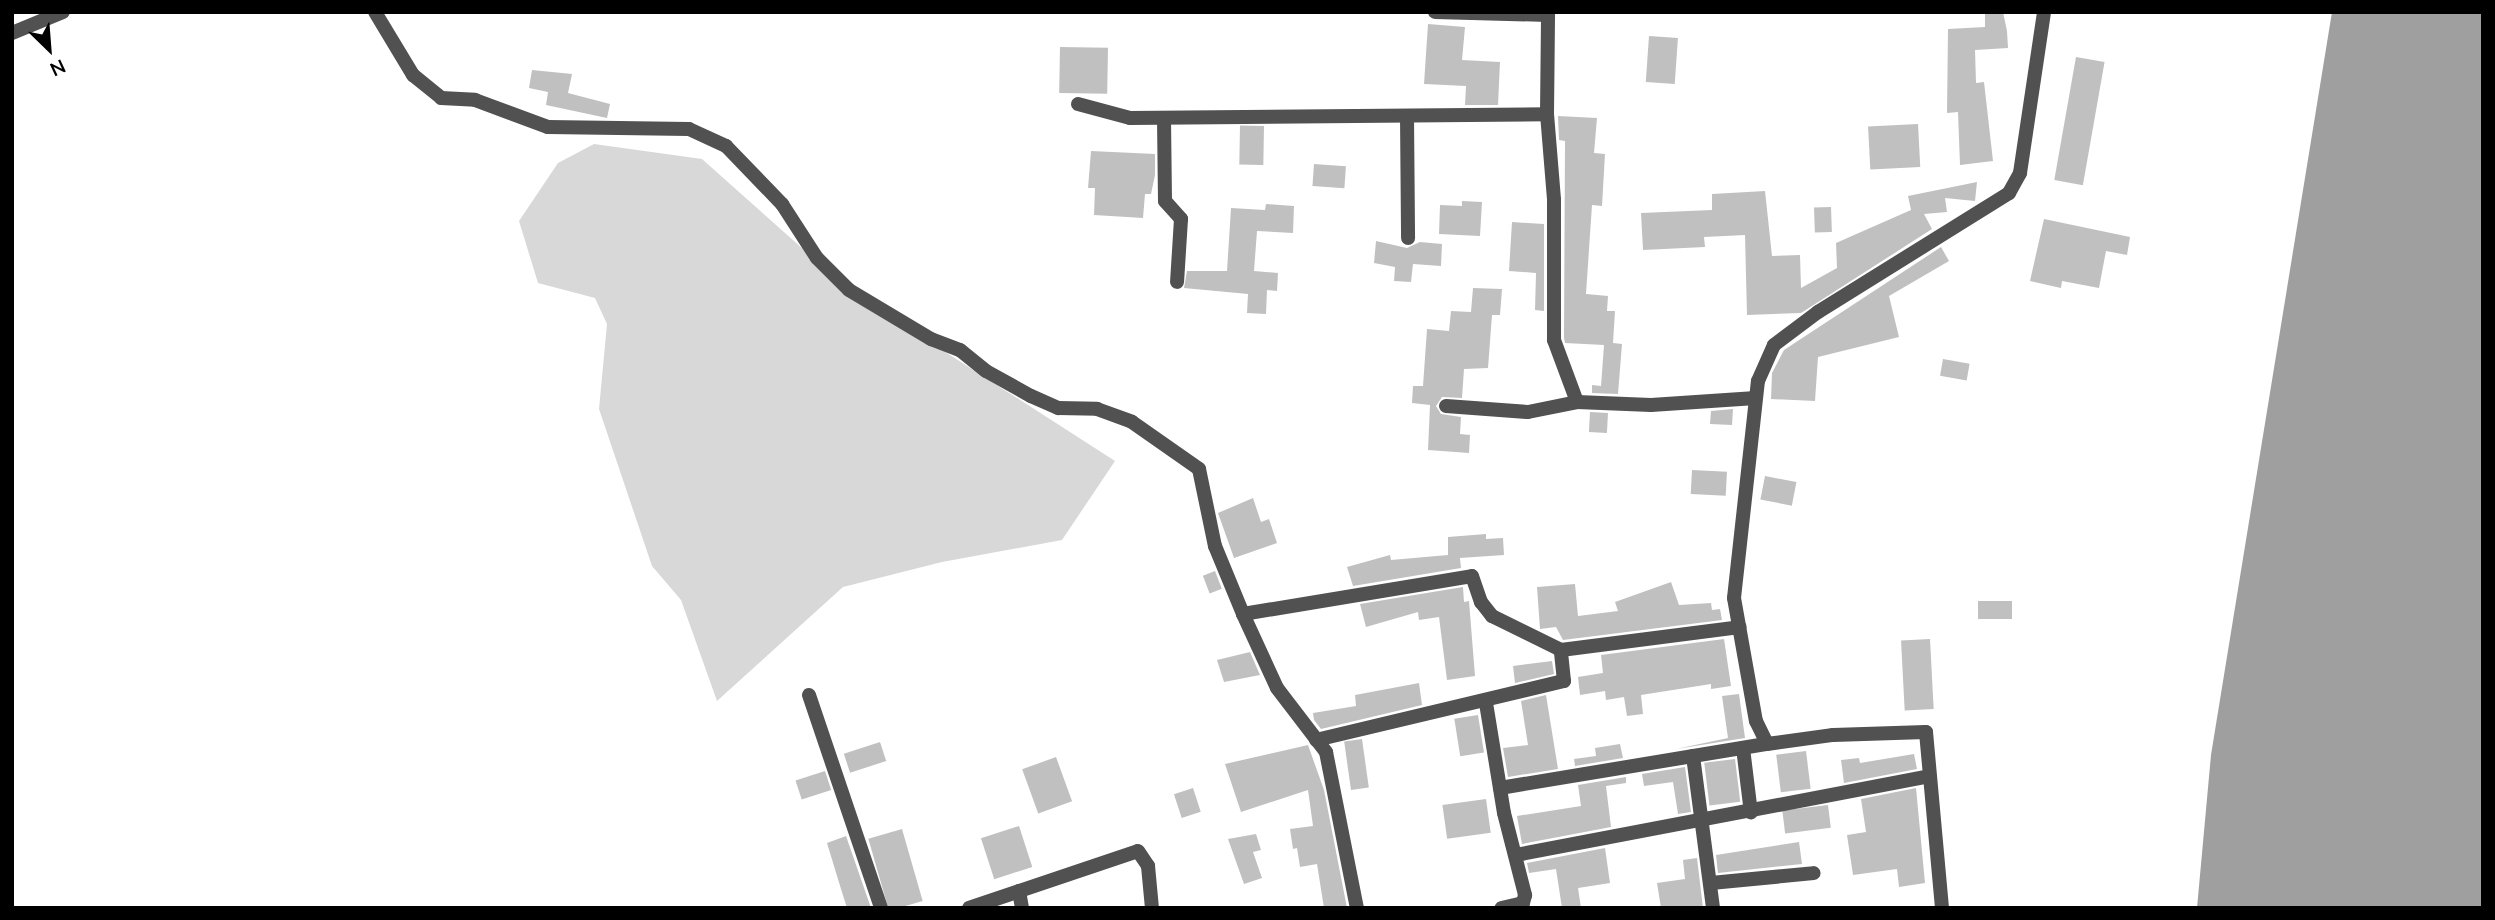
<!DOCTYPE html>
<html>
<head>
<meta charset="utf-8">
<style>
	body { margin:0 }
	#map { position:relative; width:2495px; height:920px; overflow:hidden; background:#fff; font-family:Mulish,sans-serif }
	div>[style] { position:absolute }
	.green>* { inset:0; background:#d8d8d8 }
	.water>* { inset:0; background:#9f9f9f }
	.building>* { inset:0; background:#c0c0c0; transform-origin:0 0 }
	.minor>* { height:14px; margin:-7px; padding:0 7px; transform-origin:7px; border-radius:7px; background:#515151 }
	.tertiary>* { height:14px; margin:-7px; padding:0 7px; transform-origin:7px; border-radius:7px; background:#515151 }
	span { translate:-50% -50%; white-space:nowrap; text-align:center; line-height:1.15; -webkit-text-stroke:7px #fff; paint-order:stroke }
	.frame { position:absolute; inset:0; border:14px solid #000; pointer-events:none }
	.north { position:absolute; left:14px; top:14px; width:70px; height:70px; -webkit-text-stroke:5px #fff; paint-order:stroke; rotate:155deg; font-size:19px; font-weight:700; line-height:28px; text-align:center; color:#000 }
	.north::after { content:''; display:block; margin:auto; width:24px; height:32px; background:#000; clip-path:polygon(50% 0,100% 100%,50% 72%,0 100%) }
</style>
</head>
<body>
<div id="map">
	<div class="green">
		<i style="clip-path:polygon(594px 144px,702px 159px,849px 290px,1115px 461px,1062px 540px,942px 562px,843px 587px,717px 701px,681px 600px,652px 566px,599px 409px,607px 324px,595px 298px,538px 283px,519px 221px,558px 163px)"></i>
	</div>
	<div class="water">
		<i style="clip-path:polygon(2332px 12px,2483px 12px,2483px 908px,2197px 908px,2211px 755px)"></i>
	</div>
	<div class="building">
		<i style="clip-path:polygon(1985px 12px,2003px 12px,2007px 31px,2008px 48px,1975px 50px,1976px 83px,1984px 82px,1993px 161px,1960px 165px,1958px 112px,1947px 113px,1948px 29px,1985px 27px)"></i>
		<i style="clip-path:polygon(1428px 24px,1465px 27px,1462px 60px,1500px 62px,1498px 105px,1465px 105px,1466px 86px,1424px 84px)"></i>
		<i style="left:1649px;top:36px;width:29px;height:46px;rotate:4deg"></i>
		<i style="left:1060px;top:47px;width:48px;height:46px;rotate:1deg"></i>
		<i style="left:2076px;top:57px;width:29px;height:125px;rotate:10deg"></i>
		<i style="clip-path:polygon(532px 70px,572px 74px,568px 93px,610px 104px,607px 118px,546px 105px,548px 92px,529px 88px)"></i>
		<i style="clip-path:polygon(1558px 116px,1597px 118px,1594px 153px,1605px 154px,1602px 206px,1592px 205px,1586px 294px,1608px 296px,1607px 311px,1615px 311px,1613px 343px,1622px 344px,1618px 394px,1592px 393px,1592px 385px,1601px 386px,1604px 345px,1565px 343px,1564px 338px,1565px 141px,1559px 140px)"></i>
		<i style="left:1918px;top:124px;width:43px;height:50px;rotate:87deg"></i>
		<i style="left:1264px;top:126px;width:39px;height:24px;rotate:91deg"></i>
		<i style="clip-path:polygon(1091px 151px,1155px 154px,1155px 175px,1151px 194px,1145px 194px,1143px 218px,1094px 215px,1095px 188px,1088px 188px)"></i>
		<i style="left:1314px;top:164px;width:32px;height:22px;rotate:4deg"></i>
		<i style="clip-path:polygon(1977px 182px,1975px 201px,1945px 198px,1947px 212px,1924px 214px,1932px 229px,1801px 313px,1747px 315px,1745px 235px,1704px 237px,1705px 247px,1643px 250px,1641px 213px,1712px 210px,1712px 194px,1765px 191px,1772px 256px,1800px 255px,1801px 288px,1837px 268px,1836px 243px,1911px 210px,1908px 196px)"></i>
		<i style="clip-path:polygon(1462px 201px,1482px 202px,1480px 236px,1439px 234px,1440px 205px,1462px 206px)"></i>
		<i style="clip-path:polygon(1266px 204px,1294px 206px,1293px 233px,1257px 231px,1254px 271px,1278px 273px,1277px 291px,1267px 290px,1266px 314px,1247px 313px,1248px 294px,1184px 288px,1187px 271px,1227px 271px,1231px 208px,1265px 210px)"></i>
		<i style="left:1831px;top:207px;width:25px;height:17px;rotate:88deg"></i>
		<i style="clip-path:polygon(2044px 219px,2130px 237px,2127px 255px,2106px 251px,2099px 288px,2062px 281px,2061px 288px,2030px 281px)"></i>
		<i style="clip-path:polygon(1512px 222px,1544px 224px,1544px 311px,1535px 310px,1536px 273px,1509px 271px)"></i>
		<i style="clip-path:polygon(1376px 241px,1407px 248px,1420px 242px,1442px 244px,1441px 266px,1413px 264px,1411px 282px,1394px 281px,1395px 267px,1374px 263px)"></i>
		<i style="clip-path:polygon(1941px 247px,1949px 261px,1889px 296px,1899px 337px,1818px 357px,1815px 401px,1771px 399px,1772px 373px,1784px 350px)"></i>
		<i style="clip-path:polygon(1473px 288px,1502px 289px,1500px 315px,1492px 315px,1488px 368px,1464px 369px,1462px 398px,1442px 397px,1436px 406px,1441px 414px,1461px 417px,1460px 434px,1470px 435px,1469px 453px,1428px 450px,1430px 405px,1412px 403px,1413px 386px,1423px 386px,1427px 329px,1449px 331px,1451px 311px,1471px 312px)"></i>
		<i style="left:1943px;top:359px;width:27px;height:17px;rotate:10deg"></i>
		<i style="clip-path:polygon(1733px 409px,1732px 425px,1710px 424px,1711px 411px)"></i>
		<i style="left:1590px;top:412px;width:18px;height:20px;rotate:3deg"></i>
		<i style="left:1692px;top:470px;width:35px;height:24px;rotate:3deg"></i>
		<i style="left:1765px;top:476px;width:32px;height:24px;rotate:11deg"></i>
		<i style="clip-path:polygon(1253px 498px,1261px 522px,1269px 519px,1277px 543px,1234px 558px,1218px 513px)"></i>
		<i style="clip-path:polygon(1486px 534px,1486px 539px,1503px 538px,1504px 555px,1460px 558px,1461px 568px,1353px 586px,1347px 567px,1390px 555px,1391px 560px,1448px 555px,1448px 537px)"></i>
		<i style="left:1215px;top:571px;width:19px;height:13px;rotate:69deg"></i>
		<i style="clip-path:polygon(1671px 582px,1679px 605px,1711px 603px,1712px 610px,1720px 609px,1722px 620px,1563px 640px,1556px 627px,1540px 629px,1537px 587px,1575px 584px,1578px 616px,1618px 611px,1615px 602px)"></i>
		<i style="clip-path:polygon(1463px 587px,1464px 602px,1469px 601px,1475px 676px,1447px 680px,1439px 617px,1419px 620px,1418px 612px,1366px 627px,1360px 604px)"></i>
		<i style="left:2012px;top:601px;width:18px;height:34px;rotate:90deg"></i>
		<i style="clip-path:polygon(1724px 639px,1731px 686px,1711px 689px,1711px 684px,1641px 695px,1643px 714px,1627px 716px,1624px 697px,1606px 700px,1605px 691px,1580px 695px,1578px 677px,1603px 673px,1601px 655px)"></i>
		<i style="left:1930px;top:639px;width:70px;height:29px;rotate:87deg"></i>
		<i style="clip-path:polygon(1250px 652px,1260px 675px,1224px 682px,1217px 660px)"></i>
		<i style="clip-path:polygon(1552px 661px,1554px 674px,1515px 683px,1513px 666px)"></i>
		<i style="clip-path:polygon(1419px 683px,1422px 705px,1321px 729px,1314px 720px,1313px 713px,1356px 706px,1355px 695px)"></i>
		<i style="clip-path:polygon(1739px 694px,1745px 738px,1676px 749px,1728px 738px,1722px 696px)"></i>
		<i style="clip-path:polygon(1546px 695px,1558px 769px,1508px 777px,1503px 748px,1528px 745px,1521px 701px)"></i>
		<i style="left:1478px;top:715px;width:38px;height:24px;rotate:81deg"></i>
		<i style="left:1362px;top:739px;width:49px;height:18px;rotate:82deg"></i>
		<i style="left:880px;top:742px;width:20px;height:38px;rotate:72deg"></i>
		<i style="clip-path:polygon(1620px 744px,1623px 758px,1575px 766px,1574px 759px,1596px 756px,1595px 748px)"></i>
		<i style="clip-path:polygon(1308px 745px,1324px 790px,1347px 908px,1324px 908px,1317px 864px,1300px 867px,1297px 848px,1293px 849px,1290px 829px,1313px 826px,1308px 790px,1241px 812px,1225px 764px)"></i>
		<i style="left:1806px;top:751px;width:38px;height:30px;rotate:83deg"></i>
		<i style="clip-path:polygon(1914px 754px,1917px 769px,1844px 783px,1841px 760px,1859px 758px,1860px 763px)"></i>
		<i style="left:1056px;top:757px;width:47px;height:36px;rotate:70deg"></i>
		<i style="left:1735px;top:759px;width:43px;height:31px;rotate:83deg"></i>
		<i style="clip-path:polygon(1685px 767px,1691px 812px,1678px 814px,1673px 782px,1644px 786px,1642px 774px)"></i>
		<i style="left:825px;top:771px;width:20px;height:31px;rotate:72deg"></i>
		<i style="clip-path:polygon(1626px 777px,1626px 783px,1606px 786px,1611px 827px,1522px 844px,1517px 816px,1581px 806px,1578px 785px)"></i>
		<i style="left:1193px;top:788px;width:25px;height:20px;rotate:72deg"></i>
		<i style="clip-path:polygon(1916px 788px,1925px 883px,1899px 887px,1897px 869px,1853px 875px,1847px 835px,1866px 832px,1861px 799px)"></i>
		<i style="left:1486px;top:799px;width:34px;height:44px;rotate:82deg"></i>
		<i style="left:1828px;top:805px;width:23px;height:46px;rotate:83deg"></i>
		<i style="left:1019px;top:826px;width:43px;height:40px;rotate:72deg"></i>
		<i style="left:902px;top:829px;width:75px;height:35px;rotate:74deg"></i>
		<i style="clip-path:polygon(1256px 834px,1261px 850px,1253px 852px,1262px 878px,1244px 884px,1228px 839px)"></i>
		<i style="clip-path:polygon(846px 836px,871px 908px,847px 908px,841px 889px,827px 843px)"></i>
		<i style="clip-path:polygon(1799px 842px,1802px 864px,1718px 873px,1716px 855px)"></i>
		<i style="clip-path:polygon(1605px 848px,1610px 883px,1578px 888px,1581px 908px,1562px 908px,1556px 869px,1529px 873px,1527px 863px)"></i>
		<i style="clip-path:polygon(1697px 858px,1703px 908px,1661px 908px,1657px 883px,1685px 879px,1683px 860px)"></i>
	</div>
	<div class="minor">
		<i style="left:375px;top:12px;width:74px;rotate:58.9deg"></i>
		<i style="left:413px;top:75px;width:36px;rotate:39deg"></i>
		<i style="left:441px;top:98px;width:34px;rotate:3deg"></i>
		<i style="left:475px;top:100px;width:78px;rotate:20.3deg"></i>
		<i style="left:548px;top:127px;width:141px;rotate:0.8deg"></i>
		<i style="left:689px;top:129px;width:41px;rotate:24.7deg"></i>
		<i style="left:726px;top:146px;width:81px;rotate:46deg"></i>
		<i style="left:782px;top:204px;width:64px;rotate:57.1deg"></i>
		<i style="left:817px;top:258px;width:45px;rotate:45deg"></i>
		<i style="left:849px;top:290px;width:96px;rotate:30.9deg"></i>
		<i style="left:931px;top:339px;width:31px;rotate:21deg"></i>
		<i style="left:960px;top:350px;width:33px;rotate:39deg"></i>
		<i style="left:986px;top:371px;width:51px;rotate:29.1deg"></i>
		<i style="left:1031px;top:396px;width:30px;rotate:24deg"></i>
		<i style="left:1058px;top:408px;width:39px;rotate:1deg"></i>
		<i style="left:1097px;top:409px;width:37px;rotate:20deg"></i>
		<i style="left:1132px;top:422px;width:82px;rotate:35deg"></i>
		<i style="left:1199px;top:469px;width:79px;rotate:78.3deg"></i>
		<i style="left:1215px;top:546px;width:74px;rotate:67.6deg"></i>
		<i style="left:1243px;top:614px;width:232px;rotate:-9.4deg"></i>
		<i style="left:1472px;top:576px;width:28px;rotate:71deg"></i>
		<i style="left:1481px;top:602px;width:18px;rotate:52deg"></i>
		<i style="left:1492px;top:616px;width:77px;rotate:26.2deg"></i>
		<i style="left:1561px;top:650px;width:180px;rotate:-7.3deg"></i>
		<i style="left:1435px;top:12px;width:113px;rotate:1.5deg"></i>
		<i style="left:12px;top:33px;width:55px;rotate:-22.4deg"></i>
		<i style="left:1078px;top:104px;width:54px;rotate:15.1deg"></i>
		<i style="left:1130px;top:118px;width:417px;rotate:-0.5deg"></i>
		<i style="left:1547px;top:114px;width:102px;rotate:-89.4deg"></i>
		<i style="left:1547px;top:114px;width:86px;rotate:85.3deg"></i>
		<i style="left:1554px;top:200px;width:140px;rotate:90deg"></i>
		<i style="left:1554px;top:340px;width:66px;rotate:69.6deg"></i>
		<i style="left:1407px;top:116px;width:122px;rotate:89.5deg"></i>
		<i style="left:1164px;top:119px;width:82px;rotate:89.3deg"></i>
		<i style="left:1165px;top:201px;width:24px;rotate:48deg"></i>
		<i style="left:1181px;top:219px;width:63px;rotate:93.6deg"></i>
		<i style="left:1446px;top:406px;width:82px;rotate:4.2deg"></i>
		<i style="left:1528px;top:412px;width:50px;rotate:-11.5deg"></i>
		<i style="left:1577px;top:402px;width:74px;rotate:2.3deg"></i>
		<i style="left:1651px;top:405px;width:105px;rotate:-3.8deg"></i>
		<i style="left:1734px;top:598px;width:125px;rotate:79.9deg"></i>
		<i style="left:1756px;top:721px;width:25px;rotate:64deg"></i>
		<i style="left:1767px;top:744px;width:67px;rotate:-7.8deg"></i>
		<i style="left:1833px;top:735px;width:93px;rotate:-1.8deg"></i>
		<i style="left:1926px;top:732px;width:177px;rotate:84.8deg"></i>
		<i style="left:1243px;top:614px;width:81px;rotate:65.3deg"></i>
		<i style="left:1277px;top:688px;width:81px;rotate:52.6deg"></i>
		<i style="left:1326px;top:752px;width:159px;rotate:78.8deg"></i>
		<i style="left:809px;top:695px;width:225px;rotate:71.3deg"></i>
		<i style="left:1486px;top:703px;width:111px;rotate:80.7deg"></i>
		<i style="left:1504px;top:813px;width:85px;rotate:75.6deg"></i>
		<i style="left:1525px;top:895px;width:8px;rotate:104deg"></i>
		<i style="left:1523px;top:903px;width:22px;rotate:167deg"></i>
		<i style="left:1316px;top:740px;width:255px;rotate:-13.4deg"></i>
		<i style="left:1564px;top:681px;width:31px;rotate:-96deg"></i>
		<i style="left:1743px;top:748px;width:65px;rotate:83deg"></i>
		<i style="left:1693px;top:756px;width:153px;rotate:82.5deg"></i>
		<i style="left:1500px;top:788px;width:271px;rotate:-9.4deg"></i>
		<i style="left:1516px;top:855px;width:421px;rotate:-10.8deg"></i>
		<i style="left:1711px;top:883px;width:103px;rotate:-5.5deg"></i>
		<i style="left:1019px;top:891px;width:17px;rotate:80deg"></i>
		<i style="left:969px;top:908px;width:178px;rotate:-18.6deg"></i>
		<i style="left:1138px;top:851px;width:18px;rotate:56deg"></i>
		<i style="left:1148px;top:866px;width:42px;rotate:84.6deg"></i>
	</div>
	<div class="tertiary">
		<i style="left:1734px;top:598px;width:218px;rotate:-83.7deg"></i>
		<i style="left:1758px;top:381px;width:39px;rotate:-66deg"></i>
		<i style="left:1774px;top:345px;width:55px;rotate:-36.9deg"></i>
		<i style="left:1818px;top:312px;width:225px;rotate:-31.9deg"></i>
		<i style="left:2009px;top:193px;width:23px;rotate:-61deg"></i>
		<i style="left:2020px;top:173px;width:163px;rotate:-81.5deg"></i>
	</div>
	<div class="frame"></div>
	<div class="north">N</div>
</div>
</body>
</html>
